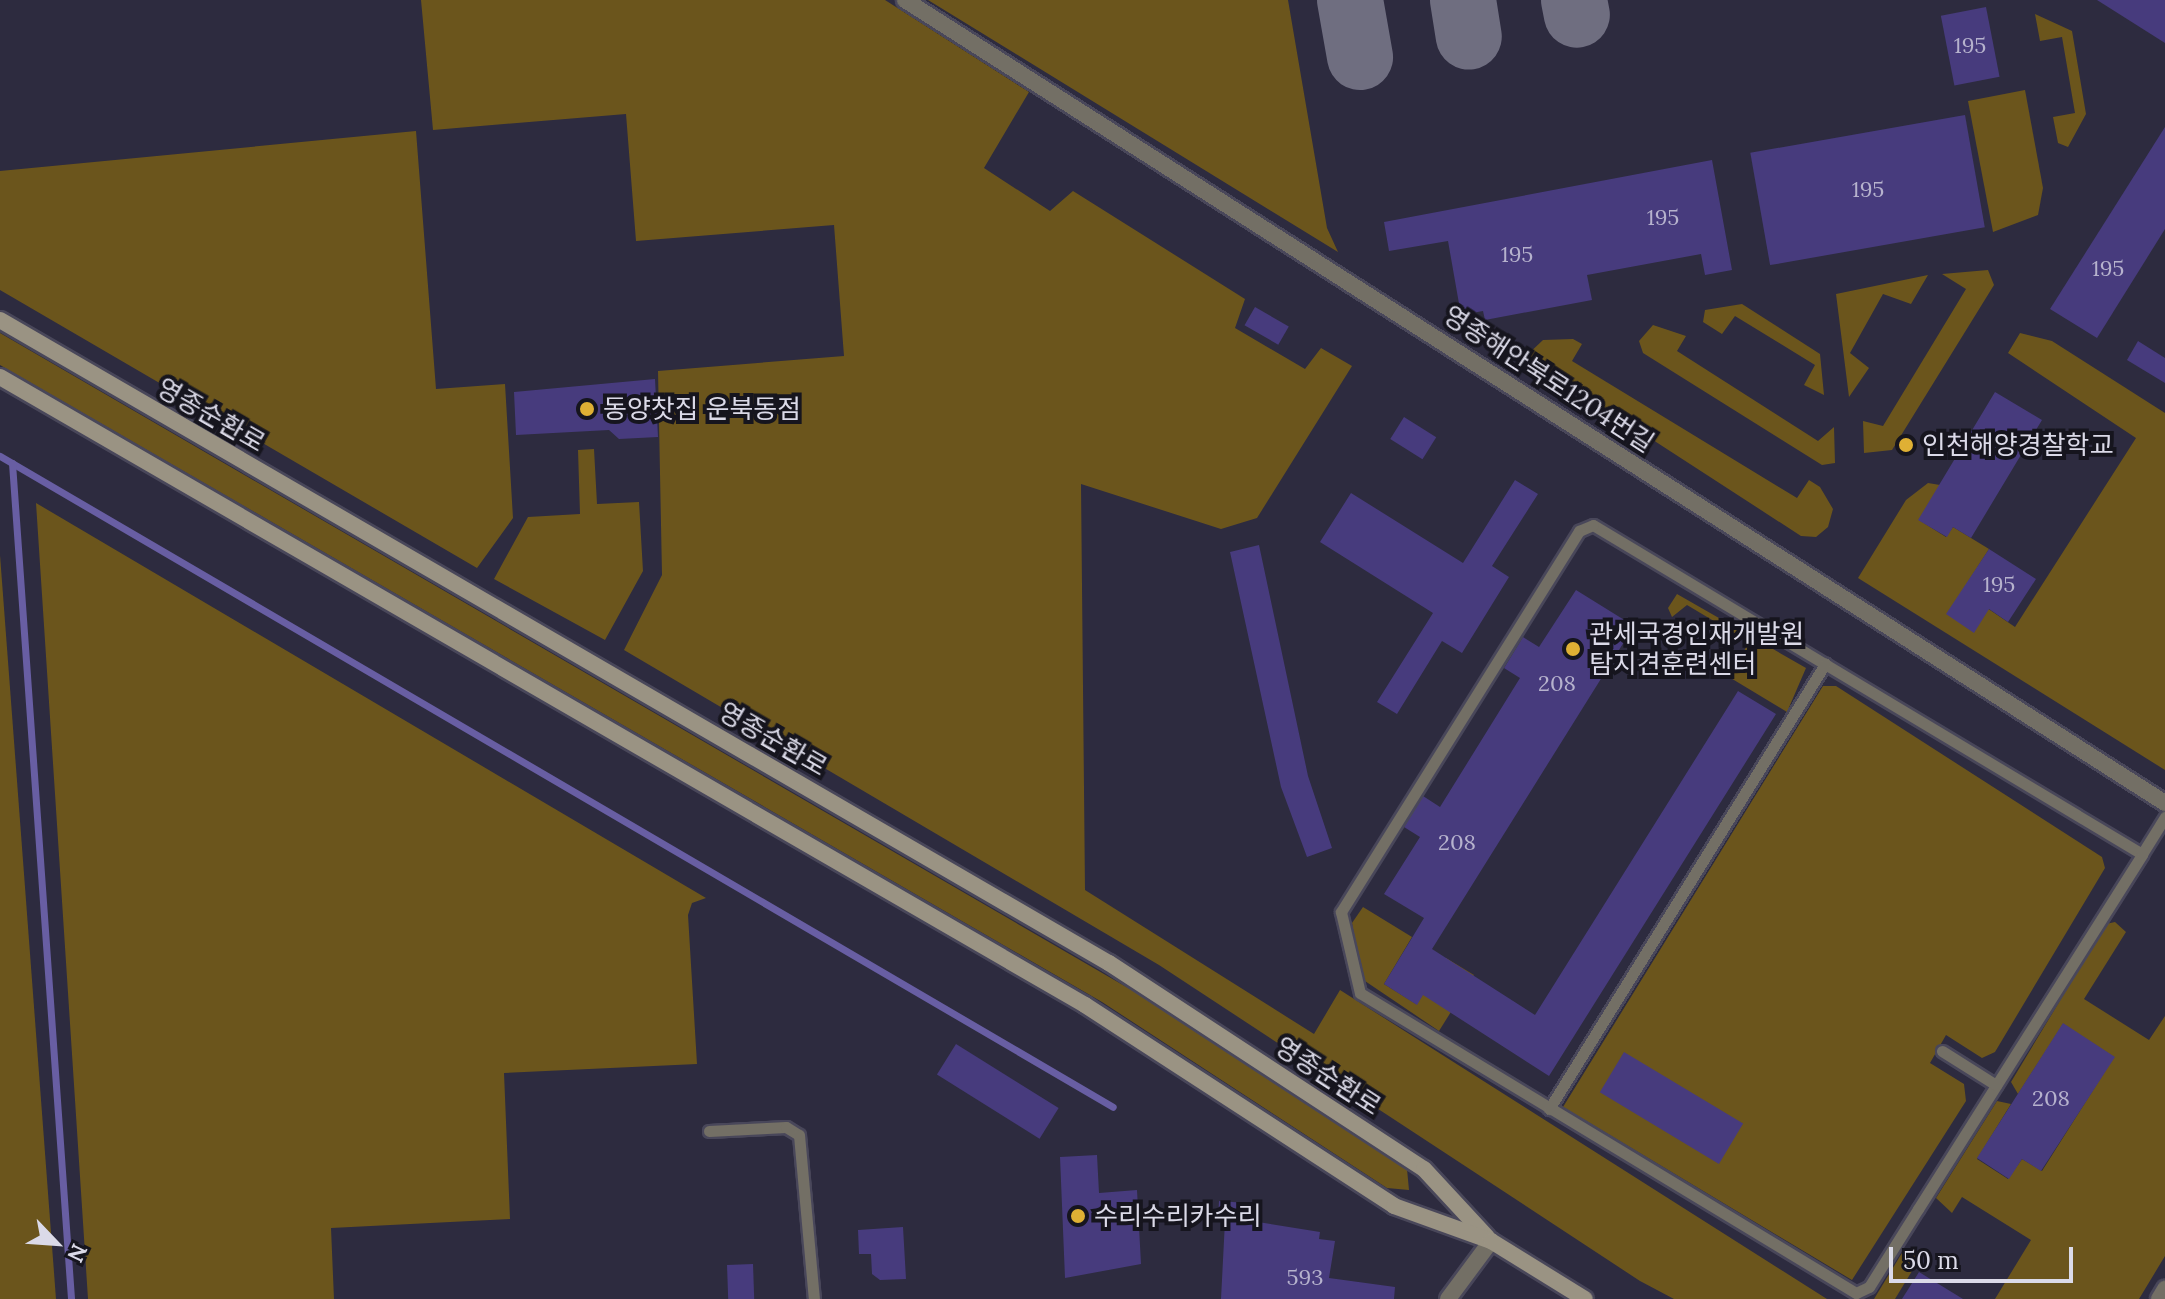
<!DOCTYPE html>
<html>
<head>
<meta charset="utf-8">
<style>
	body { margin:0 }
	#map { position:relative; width:2165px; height:1299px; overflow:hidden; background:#2d2b3f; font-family:Lora,"Noto Sans KR",serif }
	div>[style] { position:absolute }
	.green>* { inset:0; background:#6b551c }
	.stream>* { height:7px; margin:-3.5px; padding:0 3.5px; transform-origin:3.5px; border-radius:3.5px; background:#685ea3 }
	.taxiway>* { height:66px; margin:-33px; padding:0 33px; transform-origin:33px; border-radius:33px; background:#6f6e80 }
	.building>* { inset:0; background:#473b7d; transform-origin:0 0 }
	.roads { filter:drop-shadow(2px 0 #49475a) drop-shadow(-2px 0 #49475a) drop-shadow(0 2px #49475a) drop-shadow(0 -2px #49475a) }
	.service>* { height:11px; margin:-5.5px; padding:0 5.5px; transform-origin:5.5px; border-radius:5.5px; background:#736f65 }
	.tertiary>* { height:16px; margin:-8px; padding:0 8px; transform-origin:8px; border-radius:8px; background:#736f65 }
	.secondary>* { height:16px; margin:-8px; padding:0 8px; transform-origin:8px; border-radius:8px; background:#9a9383 }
	.dots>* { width:22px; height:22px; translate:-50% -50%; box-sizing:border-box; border:4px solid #16151e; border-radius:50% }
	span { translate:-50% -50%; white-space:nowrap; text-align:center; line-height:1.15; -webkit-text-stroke:8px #16151e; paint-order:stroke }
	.number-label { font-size:22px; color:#b6b2cd }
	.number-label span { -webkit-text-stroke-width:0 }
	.street-label { font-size:26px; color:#dbdae8 }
	.poi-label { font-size:26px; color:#dbdae8 }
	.left { translate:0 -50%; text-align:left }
	.north { position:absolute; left:16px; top:1203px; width:80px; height:80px; -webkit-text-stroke:6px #16151e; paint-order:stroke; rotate:115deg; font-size:22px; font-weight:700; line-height:32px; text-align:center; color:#dbdae8 }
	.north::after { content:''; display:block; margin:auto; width:28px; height:36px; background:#dbdae8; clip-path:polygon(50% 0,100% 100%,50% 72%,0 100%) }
	.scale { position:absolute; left:1889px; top:1247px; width:184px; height:36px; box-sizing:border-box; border:4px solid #dbdae8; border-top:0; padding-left:10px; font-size:24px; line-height:28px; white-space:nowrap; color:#dbdae8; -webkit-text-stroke:6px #16151e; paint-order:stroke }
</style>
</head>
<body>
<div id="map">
	<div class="green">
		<i style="clip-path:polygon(421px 0,885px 0,1029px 92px,984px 168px,1050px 211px,1073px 191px,1245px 299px,1235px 328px,1305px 369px,1321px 348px,1352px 366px,1257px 518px,1221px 529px,1081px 484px,1085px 890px,1314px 1034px,1340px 990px,1827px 1299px,1674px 1299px,1640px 1281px,1159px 965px,624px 650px,662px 575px,658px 371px,844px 356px,834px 225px,636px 241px,626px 114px,433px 130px)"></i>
		<i style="clip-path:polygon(928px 0,1288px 0,1327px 228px,1338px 252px)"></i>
		<i style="clip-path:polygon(2035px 14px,2072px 31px,2086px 114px,2068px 147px,2058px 143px,2053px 117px,2075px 113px,2062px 37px,2040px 41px)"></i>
		<i style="clip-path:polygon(2025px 90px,2043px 188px,2038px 215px,1993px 232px,1968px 101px)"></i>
		<i style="clip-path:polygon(416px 131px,436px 389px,505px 384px,513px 518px,477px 568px,0 290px,0 171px)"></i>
		<i style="clip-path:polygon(1988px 270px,1994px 285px,1892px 450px,1864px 453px,1863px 421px,1883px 426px,1966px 289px,1942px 274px)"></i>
		<i style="clip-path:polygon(1928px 275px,1911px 304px,1883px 294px,1850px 353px,1869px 368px,1849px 397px,1836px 294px)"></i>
		<i style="clip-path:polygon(1742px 304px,1820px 354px,1824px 395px,1804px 385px,1815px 365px,1735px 316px,1722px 334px,1703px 322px,1705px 310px)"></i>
		<i style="clip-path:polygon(1653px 325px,1686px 336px,1677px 351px,1818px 441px,1834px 427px,1835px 463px,1822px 465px,1643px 353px,1639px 341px)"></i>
		<i style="clip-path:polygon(0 333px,1166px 1010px,1407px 1169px,1409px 1190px,1387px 1188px,1102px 1002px,0 365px)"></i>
		<i style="clip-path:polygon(2020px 333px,2052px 341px,2165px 413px,2165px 770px,1858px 578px,1906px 500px,1928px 483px,1940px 485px,1919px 520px,1946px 537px,1953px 527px,1989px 549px,1962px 591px,2015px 627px,2136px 438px,2008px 353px)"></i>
		<i style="clip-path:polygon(1573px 339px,1582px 344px,1572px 361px,1797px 498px,1809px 480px,1820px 487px,1833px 509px,1828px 527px,1816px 537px,1801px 536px,1525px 357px,1543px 340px)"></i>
		<i style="clip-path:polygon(594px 449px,597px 504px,639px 502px,643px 571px,605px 640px,494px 579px,528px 517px,580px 514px,578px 450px)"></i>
		<i style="clip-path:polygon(36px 503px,706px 898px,692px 903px,688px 915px,697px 1064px,504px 1073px,510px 1219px,331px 1228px,334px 1299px,88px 1299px)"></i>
		<i style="clip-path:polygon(0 555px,56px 1299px,0 1299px)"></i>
		<i style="clip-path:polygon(1677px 594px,1806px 668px,1787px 712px,1729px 677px,1749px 642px,1687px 605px,1672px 617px,1668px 608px)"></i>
		<i style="clip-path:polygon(1823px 686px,1836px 686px,2102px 857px,2105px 868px,1995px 1052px,1982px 1058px,1946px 1035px,1930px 1063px,1964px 1084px,1966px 1101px,1852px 1280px,1563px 1107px)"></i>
		<i style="clip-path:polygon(1363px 907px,1412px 937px,1384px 984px,1416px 1004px,1446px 958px,1474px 975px,1439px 1031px,1362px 979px,1352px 923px)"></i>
		<i style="clip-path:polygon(2115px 922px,2126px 932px,2084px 999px,2149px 1040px,2165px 1016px,2165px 1256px,2139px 1299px,1995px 1299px,2031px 1240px,1962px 1197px,1952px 1213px,1936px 1198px,1997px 1101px,2011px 1104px,1977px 1159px,2008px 1179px,2022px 1159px,2042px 1171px,2114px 1057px,2063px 1024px,2018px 1094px,2011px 1082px,2106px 924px)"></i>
		<i style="clip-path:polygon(1905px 1248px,1920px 1258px,1895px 1299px,1874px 1299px)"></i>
	</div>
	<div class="stream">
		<i style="left:0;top:456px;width:1289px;rotate:30.32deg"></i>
		<i style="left:12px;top:463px;width:838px;rotate:85.96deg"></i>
	</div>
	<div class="taxiway">
		<i style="left:1350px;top:0;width:58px;rotate:80deg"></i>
		<i style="left:1463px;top:0;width:37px;rotate:81deg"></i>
		<i style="left:1574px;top:0;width:15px;rotate:79deg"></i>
	</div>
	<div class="building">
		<i style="clip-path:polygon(2097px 0,2165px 0,2165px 43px)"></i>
		<i style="left:1986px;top:7px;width:71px;height:46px;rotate:79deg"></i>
		<i style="left:1965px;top:115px;width:114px;height:218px;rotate:80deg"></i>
		<i style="clip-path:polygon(2165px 127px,2165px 229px,2097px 338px,2050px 309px)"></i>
		<i style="clip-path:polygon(1712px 160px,1732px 270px,1705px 275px,1701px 254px,1587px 275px,1592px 300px,1485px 320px,1483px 311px,1461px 315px,1448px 241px,1389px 251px,1384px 222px)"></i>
		<i style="left:1255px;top:307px;width:39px;height:21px;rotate:30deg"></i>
		<i style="clip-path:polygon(2138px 341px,2165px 358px,2165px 383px,2127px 360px)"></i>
		<i style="clip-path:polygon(655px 379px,658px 437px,619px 439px,609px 430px,516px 435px,514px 392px)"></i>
		<i style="clip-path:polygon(1995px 392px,2042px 420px,1971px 538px,1953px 527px,1947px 537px,1918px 520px)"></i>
		<i style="left:1404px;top:417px;width:38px;height:26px;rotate:32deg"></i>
		<i style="clip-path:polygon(1515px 480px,1538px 494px,1492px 566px,1509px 577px,1462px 653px,1442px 641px,1397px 714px,1377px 702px,1433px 613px,1320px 542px,1351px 493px,1463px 563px)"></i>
		<i style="clip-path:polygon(1259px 545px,1308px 776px,1332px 848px,1307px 857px,1281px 787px,1230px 552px)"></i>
		<i style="clip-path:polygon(1989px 549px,2036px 579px,2008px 622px,1989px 609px,1974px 633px,1946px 614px)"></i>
		<i style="clip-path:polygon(1576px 590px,1634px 626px,1432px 949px,1535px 1015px,1738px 691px,1776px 714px,1549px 1076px,1423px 995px,1417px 1005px,1384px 984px,1424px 918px,1384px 894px,1420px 837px,1404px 827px,1423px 796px,1440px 807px,1520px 678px,1504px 668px,1523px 637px,1539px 647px)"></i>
		<i style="clip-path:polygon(2063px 1023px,2115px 1057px,2041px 1171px,2022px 1159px,2009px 1179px,1977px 1158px)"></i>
		<i style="left:956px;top:1044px;width:121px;height:36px;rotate:32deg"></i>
		<i style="left:1624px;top:1052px;width:139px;height:47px;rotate:31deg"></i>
		<i style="clip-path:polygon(1097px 1155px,1099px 1193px,1137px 1190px,1141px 1264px,1065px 1278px,1060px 1157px)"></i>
		<i style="clip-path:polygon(1219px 1201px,1247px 1203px,1246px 1220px,1320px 1232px,1319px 1239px,1335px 1241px,1329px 1278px,1395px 1287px,1394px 1299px,1221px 1299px,1225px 1221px,1218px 1220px)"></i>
		<i style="clip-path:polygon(903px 1227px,906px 1279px,880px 1280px,872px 1274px,871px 1254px,859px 1254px,858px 1230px)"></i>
		<i style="left:753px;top:1264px;width:35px;height:26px;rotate:88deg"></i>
		<i style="clip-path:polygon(1919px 1272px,1963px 1299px,1902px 1299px)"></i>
	</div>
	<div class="roads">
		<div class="service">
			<i style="left:2142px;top:854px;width:640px;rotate:-149.07deg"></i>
			<i style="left:1593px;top:525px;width:15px;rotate:157deg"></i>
			<i style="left:1579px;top:531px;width:449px;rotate:122deg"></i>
			<i style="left:1341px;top:912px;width:83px;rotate:76.8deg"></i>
			<i style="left:1360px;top:993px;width:580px;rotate:31.17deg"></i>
			<i style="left:1856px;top:1293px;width:14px;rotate:-25deg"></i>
			<i style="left:1869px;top:1287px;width:92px;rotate:-57.9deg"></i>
			<i style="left:1918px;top:1209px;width:420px;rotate:-57.7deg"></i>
			<i style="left:2142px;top:854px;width:44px;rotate:-58.1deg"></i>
			<i style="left:1942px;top:1051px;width:64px;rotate:32.2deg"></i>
			<i style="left:1549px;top:1109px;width:524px;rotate:-58.19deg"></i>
			<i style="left:709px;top:1131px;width:77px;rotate:-3deg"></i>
			<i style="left:786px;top:1127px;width:15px;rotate:32deg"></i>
			<i style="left:799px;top:1135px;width:165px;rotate:84.8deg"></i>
		</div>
		<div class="tertiary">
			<i style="left:905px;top:0;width:1494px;rotate:32.51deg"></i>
			<i style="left:1448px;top:1299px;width:72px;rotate:-53.4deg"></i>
			<i style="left:2159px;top:1299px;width:12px;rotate:-59deg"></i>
		</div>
		<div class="secondary">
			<i style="left:0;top:320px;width:1282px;rotate:30.11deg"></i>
			<i style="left:1109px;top:963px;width:376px;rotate:33.2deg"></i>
			<i style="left:1424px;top:1169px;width:93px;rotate:47.2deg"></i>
			<i style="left:0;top:377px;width:1254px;rotate:30.06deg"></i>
			<i style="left:1085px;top:1005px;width:369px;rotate:33deg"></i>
			<i style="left:1394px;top:1206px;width:103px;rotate:19.8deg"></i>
			<i style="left:1491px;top:1241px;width:110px;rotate:31.7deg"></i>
		</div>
	</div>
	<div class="dots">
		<i style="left:587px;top:409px;background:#dfb034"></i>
		<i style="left:1906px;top:445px;background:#dfb034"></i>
		<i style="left:1573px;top:649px;background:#dfb034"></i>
		<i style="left:1078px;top:1216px;background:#dfb034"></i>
	</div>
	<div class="number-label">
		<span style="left:1970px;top:46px">195</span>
		<span style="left:1868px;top:190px">195</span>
		<span style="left:1663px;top:218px">195</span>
		<span style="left:1517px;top:255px">195</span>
		<span style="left:2108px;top:269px">195</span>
		<span style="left:1999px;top:585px">195</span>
		<span style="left:1557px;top:684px">208</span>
		<span style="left:1457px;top:843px">208</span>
		<span style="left:2051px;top:1099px">208</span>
		<span style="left:1305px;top:1278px">593</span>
	</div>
	<div class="street-label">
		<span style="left:1549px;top:379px;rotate:33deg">영종해안북로1204번길</span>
		<span style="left:211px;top:415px;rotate:30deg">영종순환로</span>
		<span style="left:773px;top:739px;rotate:30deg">영종순환로</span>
		<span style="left:1328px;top:1076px;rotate:33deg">영종순환로</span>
	</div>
	<div class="poi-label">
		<span class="left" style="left:603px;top:409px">동양찻집 운북동점</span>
		<span class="left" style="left:1922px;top:445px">인천해양경찰학교</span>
		<span class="left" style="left:1589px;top:649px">관세국경인재개발원<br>탐지견훈련센터</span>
		<span class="left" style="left:1094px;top:1216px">수리수리카수리</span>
	</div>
	<div class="north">N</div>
	<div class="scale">50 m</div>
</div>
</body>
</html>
